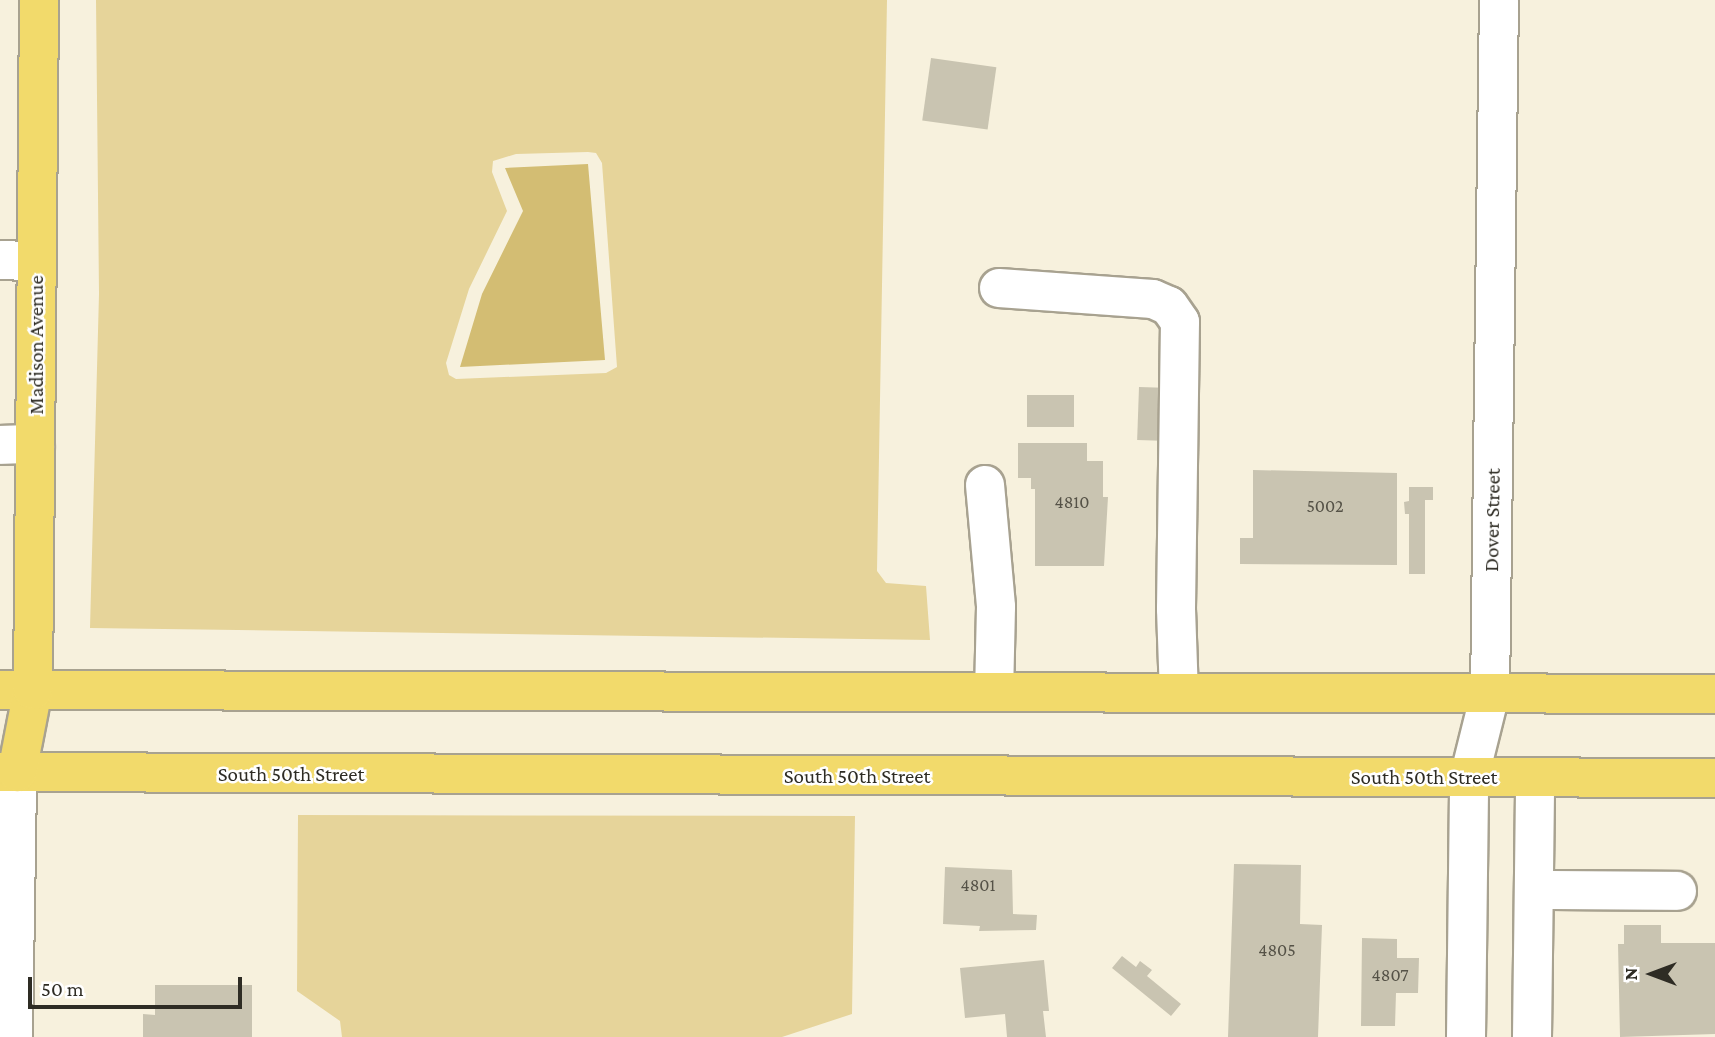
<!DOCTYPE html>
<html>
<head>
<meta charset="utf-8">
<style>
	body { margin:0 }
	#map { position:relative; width:1715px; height:1037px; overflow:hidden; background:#f7f1dd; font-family:"Crimson Pro",serif }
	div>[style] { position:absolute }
	.green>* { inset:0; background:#e6d49a }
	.water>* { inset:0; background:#d3bd73 }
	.building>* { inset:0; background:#c9c4b1; transform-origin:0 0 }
	.roads { filter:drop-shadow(2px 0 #a8a290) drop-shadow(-2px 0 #a8a290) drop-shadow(0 2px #a8a290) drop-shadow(0 -2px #a8a290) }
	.minor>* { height:38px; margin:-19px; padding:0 19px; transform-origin:19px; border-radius:19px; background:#fff }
	.major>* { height:38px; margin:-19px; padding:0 19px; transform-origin:19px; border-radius:19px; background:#f2da6b }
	span { translate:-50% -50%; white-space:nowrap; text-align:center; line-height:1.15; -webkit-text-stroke:5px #fff; paint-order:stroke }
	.number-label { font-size:18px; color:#555247 }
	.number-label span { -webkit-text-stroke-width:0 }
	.street-label { font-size:21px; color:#2e2c24 }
	.north { position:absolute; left:1617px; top:939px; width:70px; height:70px; -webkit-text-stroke:5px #fff; paint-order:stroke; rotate:270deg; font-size:19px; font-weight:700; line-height:28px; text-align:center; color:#2e2c24 }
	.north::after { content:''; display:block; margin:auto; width:24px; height:32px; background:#2e2c24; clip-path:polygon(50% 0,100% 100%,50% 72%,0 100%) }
	.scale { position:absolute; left:28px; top:977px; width:214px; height:32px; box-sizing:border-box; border:4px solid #2e2c24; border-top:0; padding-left:9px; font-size:21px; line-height:24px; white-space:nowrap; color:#2e2c24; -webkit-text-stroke:5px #fff; paint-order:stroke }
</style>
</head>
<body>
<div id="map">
	<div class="green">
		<i style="clip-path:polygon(evenodd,96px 0,887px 0,877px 571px,886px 583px,926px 586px,930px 640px,90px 628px,99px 294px,96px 0,588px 152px,596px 153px,602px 163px,617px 367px,606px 373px,456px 379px,449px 375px,446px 363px,469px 289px,507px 211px,492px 172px,493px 161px,516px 154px,588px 152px)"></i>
		<i style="clip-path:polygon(298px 815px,855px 816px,852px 1014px,782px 1037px,342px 1037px,340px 1021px,297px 991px)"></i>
	</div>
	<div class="water">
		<i style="clip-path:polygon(588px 164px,605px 360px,460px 367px,482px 294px,523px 211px,505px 168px)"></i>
	</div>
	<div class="building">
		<i style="left:931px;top:58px;width:66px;height:63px;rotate:8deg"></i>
		<i style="left:1139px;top:387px;width:32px;height:53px;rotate:2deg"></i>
		<i style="left:1027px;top:395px;width:47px;height:32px"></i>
		<i style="clip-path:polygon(1018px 443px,1087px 443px,1087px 461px,1103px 461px,1103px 497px,1108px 497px,1104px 566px,1035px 566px,1035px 489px,1031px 489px,1031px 478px,1018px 478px)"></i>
		<i style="clip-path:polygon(1253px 470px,1397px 473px,1397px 565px,1240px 564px,1240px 538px,1253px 538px)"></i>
		<i style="clip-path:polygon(1409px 487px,1433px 487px,1433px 500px,1425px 500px,1425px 574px,1409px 574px,1409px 514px,1405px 514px,1404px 502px,1409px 501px)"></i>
		<i style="clip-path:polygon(1234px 864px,1301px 865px,1300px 924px,1322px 925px,1318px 1037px,1228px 1037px)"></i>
		<i style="clip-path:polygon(945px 867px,1012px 870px,1013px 914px,1037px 915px,1036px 930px,979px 931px,980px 926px,943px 924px)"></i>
		<i style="clip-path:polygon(1624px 925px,1661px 925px,1661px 943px,1715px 943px,1715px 1034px,1620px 1037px,1618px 944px,1624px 944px)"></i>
		<i style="clip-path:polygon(1362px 938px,1397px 939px,1397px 958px,1419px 958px,1418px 993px,1396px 993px,1395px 1026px,1361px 1026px)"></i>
		<i style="clip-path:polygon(1122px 956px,1136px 967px,1140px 961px,1152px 970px,1147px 976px,1181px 1004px,1171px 1016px,1112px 968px)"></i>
		<i style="clip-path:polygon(1044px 960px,1049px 1011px,1043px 1011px,1046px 1037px,1007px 1037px,1005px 1014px,965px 1018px,960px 968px)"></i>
		<i style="clip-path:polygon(155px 985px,252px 985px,252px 1037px,143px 1037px,143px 1014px,155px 1015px)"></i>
	</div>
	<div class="roads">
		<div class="minor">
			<i style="left:0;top:260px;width:37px;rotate:2deg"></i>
			<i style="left:999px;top:288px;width:154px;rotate:4.1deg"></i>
			<i style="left:1153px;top:299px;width:17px;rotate:24deg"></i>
			<i style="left:1169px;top:306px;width:19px;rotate:55deg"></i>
			<i style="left:1180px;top:322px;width:287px;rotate:90.8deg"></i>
			<i style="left:1176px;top:609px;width:84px;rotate:88deg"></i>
			<i style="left:0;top:445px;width:35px;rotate:-2deg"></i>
			<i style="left:985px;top:485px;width:122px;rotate:84.8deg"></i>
			<i style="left:996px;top:607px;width:85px;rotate:91.3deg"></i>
			<i style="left:1535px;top:890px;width:142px;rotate:0.4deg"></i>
			<i style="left:13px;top:1037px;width:265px;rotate:-89.1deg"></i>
			<i style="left:1466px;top:1037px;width:259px;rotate:-89.3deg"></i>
			<i style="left:1469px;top:778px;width:87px;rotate:-76deg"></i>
			<i style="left:1490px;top:694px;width:694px;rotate:-89.26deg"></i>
			<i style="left:1532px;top:1037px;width:259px;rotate:-89.3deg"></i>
		</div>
		<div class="major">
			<i style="left:0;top:690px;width:1715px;rotate:0.13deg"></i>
			<i style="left:0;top:772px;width:1715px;rotate:0.2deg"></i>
			<i style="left:17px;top:772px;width:84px;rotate:-79deg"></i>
			<i style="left:33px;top:690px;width:690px;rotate:-89.5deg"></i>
		</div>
	</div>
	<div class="number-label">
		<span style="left:1072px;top:502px">4810</span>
		<span style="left:1325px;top:506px">5002</span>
		<span style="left:978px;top:885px">4801</span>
		<span style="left:1277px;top:950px">4805</span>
		<span style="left:1390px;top:975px">4807</span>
	</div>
	<div class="street-label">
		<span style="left:36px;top:345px;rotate:-90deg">Madison Avenue</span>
		<span style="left:1492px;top:520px;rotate:-89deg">Dover Street</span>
		<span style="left:291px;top:774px">South 50th Street</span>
		<span style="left:857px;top:776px">South 50th Street</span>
		<span style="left:1424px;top:777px">South 50th Street</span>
	</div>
	<div class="north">N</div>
	<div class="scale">50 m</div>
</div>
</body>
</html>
